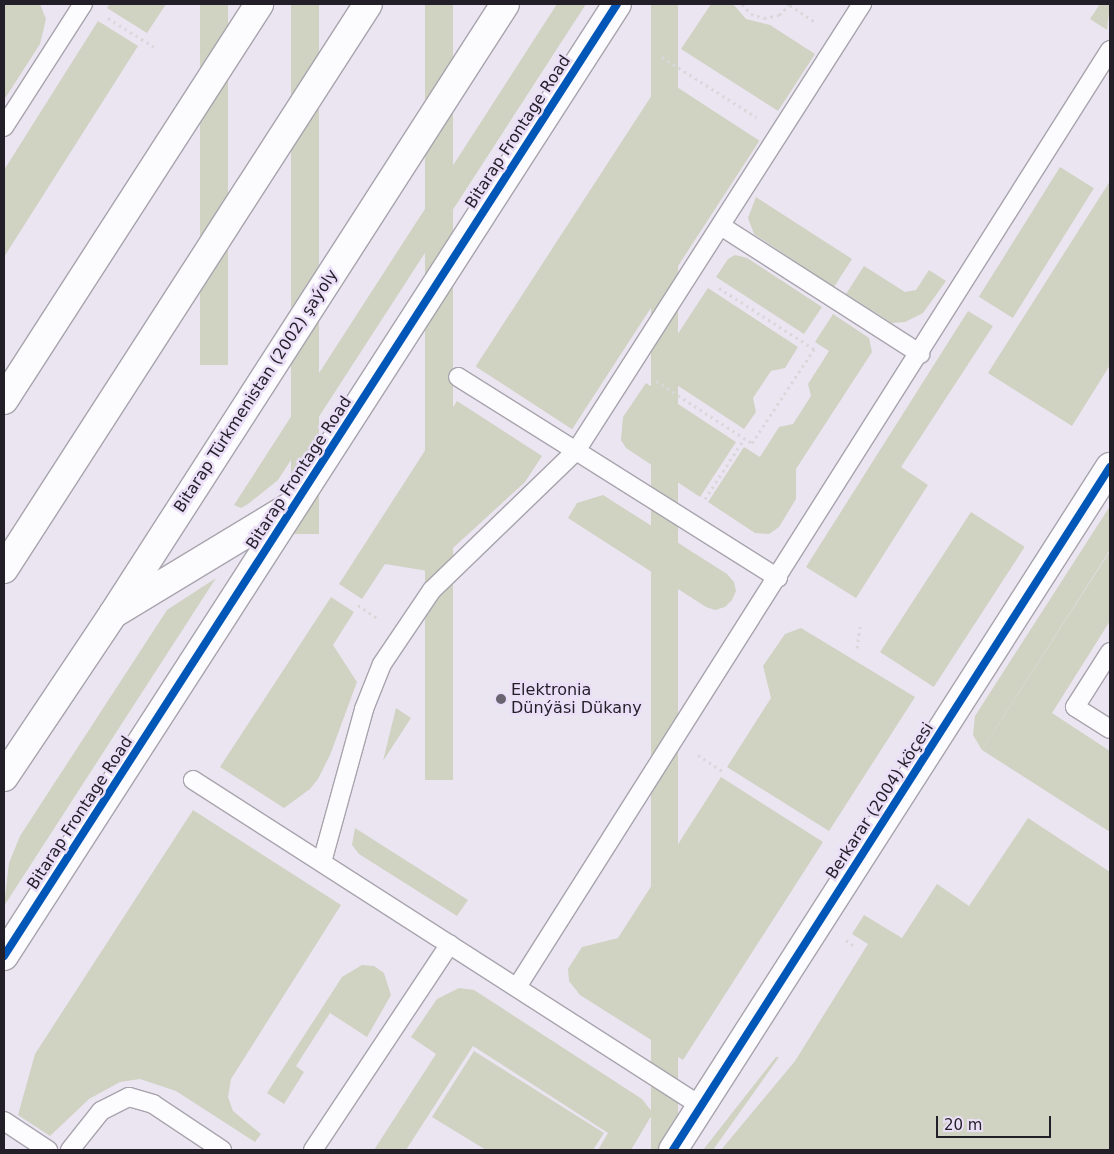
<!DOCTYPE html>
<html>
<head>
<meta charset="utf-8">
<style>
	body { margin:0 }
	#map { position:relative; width:1114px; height:1154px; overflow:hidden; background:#ebe5f2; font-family:"DejaVu Sans",sans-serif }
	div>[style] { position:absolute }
	.green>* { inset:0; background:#d0d2c2; transform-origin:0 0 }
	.path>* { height:3px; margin-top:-1.5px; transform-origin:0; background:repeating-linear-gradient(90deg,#d8d7da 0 2.5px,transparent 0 6.5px) }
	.roads { filter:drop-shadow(1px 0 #a8a4ad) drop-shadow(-1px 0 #a8a4ad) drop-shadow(0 1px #a8a4ad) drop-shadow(0 -1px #a8a4ad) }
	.service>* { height:18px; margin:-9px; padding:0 9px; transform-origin:9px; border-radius:9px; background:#fcfbfd }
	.minor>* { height:28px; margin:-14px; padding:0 14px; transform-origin:14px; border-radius:14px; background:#fcfbfd }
	.tertiary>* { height:28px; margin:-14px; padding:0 14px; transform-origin:14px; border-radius:14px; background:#fcfbfd }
	.primary>* { height:28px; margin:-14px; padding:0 14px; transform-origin:14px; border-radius:14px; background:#fcfbfd }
	.cycleway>* { height:8px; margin:-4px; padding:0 4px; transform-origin:4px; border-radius:4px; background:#0057b8 }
	.dots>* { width:14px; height:14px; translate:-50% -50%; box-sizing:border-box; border:2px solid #ebdff8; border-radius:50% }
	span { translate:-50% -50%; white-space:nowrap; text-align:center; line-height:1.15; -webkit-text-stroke:5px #ebdff8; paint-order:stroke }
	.street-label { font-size:16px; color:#231f28 }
	.poi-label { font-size:16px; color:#231f28 }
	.left { translate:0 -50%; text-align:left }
	.frame { position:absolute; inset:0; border:5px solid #231f28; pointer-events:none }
	.scale { position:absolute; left:936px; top:1116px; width:115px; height:22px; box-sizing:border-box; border:2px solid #231f28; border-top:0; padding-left:6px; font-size:15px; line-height:18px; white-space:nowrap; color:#231f28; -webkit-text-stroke:4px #ebdff8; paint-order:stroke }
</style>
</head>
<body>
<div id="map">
	<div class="green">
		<i style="clip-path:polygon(4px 4px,40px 4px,46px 19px,40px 44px,4px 100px)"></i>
		<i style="clip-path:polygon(110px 4px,166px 4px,147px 33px,107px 8px)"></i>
		<i style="left:200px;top:4px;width:28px;height:361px"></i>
		<i style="left:291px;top:4px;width:28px;height:530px"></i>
		<i style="left:425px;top:4px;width:28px;height:776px"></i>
		<i style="clip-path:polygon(557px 4px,586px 4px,278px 480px,248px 504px,241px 508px,234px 505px)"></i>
		<i style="left:651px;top:4px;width:27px;height:1190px"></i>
		<i style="clip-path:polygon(711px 4px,733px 4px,746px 19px,770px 25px,815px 54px,778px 111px,681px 49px)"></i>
		<i style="clip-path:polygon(1100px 4px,1110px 4px,1107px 30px,1090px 19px)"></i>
		<i style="clip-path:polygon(98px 21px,138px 46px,4px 257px,4px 170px)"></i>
		<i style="left:663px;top:78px;width:115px;height:344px;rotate:33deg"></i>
		<i style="left:1060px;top:167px;width:40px;height:153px;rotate:32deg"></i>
		<i style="clip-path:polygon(1110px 181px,1110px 365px,1072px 426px,988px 373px)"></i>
		<i style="clip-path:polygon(756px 197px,852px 259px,834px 287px,754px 234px,748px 218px)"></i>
		<i style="clip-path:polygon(735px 255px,747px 258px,822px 307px,804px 334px,716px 277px,728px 259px)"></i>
		<i style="clip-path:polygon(864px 266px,905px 292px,916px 290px,929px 270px,946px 281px,923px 313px,905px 322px,892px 323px,846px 294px)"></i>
		<i style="clip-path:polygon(708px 288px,798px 347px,785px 368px,771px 371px,753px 398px,756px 412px,744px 429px,654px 370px)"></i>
		<i style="clip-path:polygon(968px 311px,993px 326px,901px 467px,928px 485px,856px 598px,806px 567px)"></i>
		<i style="clip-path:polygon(833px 314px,869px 338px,872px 352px,796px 469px,796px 499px,779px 527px,769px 534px,755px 533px,708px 502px,744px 447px,760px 457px,779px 427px,793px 424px,811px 396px,808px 384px,829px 351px,815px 342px)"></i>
		<i style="clip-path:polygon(646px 383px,736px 442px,700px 497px,626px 448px,621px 440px,623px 417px)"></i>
		<i style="clip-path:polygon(457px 401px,542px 456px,525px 482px,428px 571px,385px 564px,362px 599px,339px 584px)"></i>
		<i style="clip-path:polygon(603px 495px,727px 574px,734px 582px,736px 591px,732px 600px,725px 607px,715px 610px,706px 607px,568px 518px,577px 503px)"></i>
		<i style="clip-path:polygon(1110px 506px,1110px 550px,982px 750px,973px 735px,975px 716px)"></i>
		<i style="left:971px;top:512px;width:64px;height:167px;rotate:33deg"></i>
		<i style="clip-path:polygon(1110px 551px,1110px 621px,1052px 713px,1110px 751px,1110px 832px,982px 750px)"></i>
		<i style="clip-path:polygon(216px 578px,4px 906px,9px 863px,20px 836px,167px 610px)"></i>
		<i style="clip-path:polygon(331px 597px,354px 612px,333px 645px,357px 682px,330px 755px,318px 779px,310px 789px,284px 808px,220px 767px)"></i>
		<i style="clip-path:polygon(801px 628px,915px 697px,829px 831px,727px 767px,771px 698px,763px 666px,785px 634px)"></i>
		<i style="clip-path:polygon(396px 708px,411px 718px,383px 761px)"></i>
		<i style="clip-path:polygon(721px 777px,823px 842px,683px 1060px,580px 995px,569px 981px,568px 969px,582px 947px,618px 938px)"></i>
		<i style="clip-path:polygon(193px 810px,341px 905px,231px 1079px,228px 1097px,233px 1111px,261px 1134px,255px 1142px,176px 1091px,140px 1079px,120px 1082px,89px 1099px,50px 1136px,18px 1115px,35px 1054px)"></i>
		<i style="clip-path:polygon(1028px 818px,1110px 872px,1110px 1150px,721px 1150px,795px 1061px,868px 944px,852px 934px,864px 915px,902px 938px,937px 884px,969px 906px)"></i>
		<i style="clip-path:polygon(355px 828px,468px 900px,457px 916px,359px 854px,352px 845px)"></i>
		<i style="clip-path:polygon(362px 965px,374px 966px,384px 973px,391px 995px,367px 1037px,330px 1013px,296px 1066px,304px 1072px,284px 1104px,267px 1093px,342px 977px)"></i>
		<i style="clip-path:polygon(459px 988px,474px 990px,642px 1099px,653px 1113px,631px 1150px,598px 1150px,608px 1133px,473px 1046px,406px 1150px,374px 1150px,436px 1054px,411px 1037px,437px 999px)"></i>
		<i style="clip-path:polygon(474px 1051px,604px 1133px,593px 1150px,486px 1150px,432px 1117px)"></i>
		<i style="clip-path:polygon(776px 1057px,779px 1057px,713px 1150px,703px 1150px)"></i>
	</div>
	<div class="path">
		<i style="left:742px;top:4px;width:13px;rotate:48deg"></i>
		<i style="left:751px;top:14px;width:14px;rotate:17deg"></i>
		<i style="left:764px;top:18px;width:15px;rotate:-11deg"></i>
		<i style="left:779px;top:15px;width:16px;rotate:-45deg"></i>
		<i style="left:790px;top:5px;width:32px;rotate:34deg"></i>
		<i style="left:108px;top:18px;width:54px;rotate:32.2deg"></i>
		<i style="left:662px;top:57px;width:112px;rotate:32.6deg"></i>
		<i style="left:656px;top:381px;width:114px;rotate:32.9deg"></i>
		<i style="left:752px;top:443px;width:113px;rotate:-56.6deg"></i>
		<i style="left:814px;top:349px;width:117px;rotate:-147.3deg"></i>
		<i style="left:705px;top:499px;width:72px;rotate:-57deg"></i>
		<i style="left:358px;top:605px;width:25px;rotate:34deg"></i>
		<i style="left:857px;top:648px;width:22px;rotate:-82deg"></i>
		<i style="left:698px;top:755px;width:31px;rotate:33deg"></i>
		<i style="left:846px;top:940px;width:12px;rotate:35deg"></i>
	</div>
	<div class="roads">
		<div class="service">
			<i style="left:4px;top:127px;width:146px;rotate:-57.3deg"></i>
			<i style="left:721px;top:226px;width:237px;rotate:32.7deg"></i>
			<i style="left:778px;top:578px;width:239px;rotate:-147.8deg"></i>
			<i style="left:576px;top:451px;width:531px;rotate:-57.39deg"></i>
			<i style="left:1110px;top:652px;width:65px;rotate:122.5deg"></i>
			<i style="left:1075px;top:707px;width:41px;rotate:32.2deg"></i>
			<i style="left:193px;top:780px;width:604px;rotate:32.69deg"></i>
			<i style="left:322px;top:862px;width:159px;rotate:-74.6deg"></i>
			<i style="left:364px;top:709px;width:48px;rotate:-68.2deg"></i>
			<i style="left:382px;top:664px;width:89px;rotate:-56deg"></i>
			<i style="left:432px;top:590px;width:200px;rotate:-44deg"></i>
			<i style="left:576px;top:451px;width:139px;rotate:-147.9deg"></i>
			<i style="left:517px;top:987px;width:1109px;rotate:-57.67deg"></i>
			<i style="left:4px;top:1121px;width:53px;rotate:33.4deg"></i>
			<i style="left:70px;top:1150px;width:50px;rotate:-51.5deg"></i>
			<i style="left:101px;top:1111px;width:31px;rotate:-27deg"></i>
			<i style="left:129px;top:1097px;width:25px;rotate:16deg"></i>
			<i style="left:153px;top:1104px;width:83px;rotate:33.7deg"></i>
			<i style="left:313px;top:1150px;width:247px;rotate:-56.4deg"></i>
		</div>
		<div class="minor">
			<i style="left:4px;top:400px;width:471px;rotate:-57.2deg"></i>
			<i style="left:113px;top:614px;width:208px;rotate:-31.2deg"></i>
			<i style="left:4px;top:956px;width:1132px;rotate:-57.22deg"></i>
		</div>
		<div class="tertiary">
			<i style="left:673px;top:1150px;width:811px;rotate:-57.39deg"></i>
		</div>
		<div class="primary">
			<i style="left:4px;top:569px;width:672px;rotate:-57.21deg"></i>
			<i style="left:4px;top:777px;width:196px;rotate:-56.2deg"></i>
			<i style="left:113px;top:614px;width:725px;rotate:-57.27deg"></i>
		</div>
	</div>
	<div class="cycleway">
		<i style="left:4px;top:956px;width:1132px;rotate:-57.22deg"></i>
		<i style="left:673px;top:1150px;width:811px;rotate:-57.39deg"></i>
	</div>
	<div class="dots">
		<i style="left:501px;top:699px;background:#69646f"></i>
	</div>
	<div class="street-label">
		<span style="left:518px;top:132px;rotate:-57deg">Bitarap Frontage Road</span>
		<span style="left:256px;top:391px;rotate:-57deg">Bitarap Türkmenistan (2002) şaýoly</span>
		<span style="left:299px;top:473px;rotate:-57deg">Bitarap Frontage Road</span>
		<span style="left:880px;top:801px;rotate:-57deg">Berkarar (2004) köçesi</span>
		<span style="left:80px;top:813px;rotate:-57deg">Bitarap Frontage Road</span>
	</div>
	<div class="poi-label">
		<span class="left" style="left:511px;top:699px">Elektronia<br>Dünýäsi Dükany</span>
	</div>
	<div class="frame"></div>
	<div class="scale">20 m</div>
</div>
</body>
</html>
